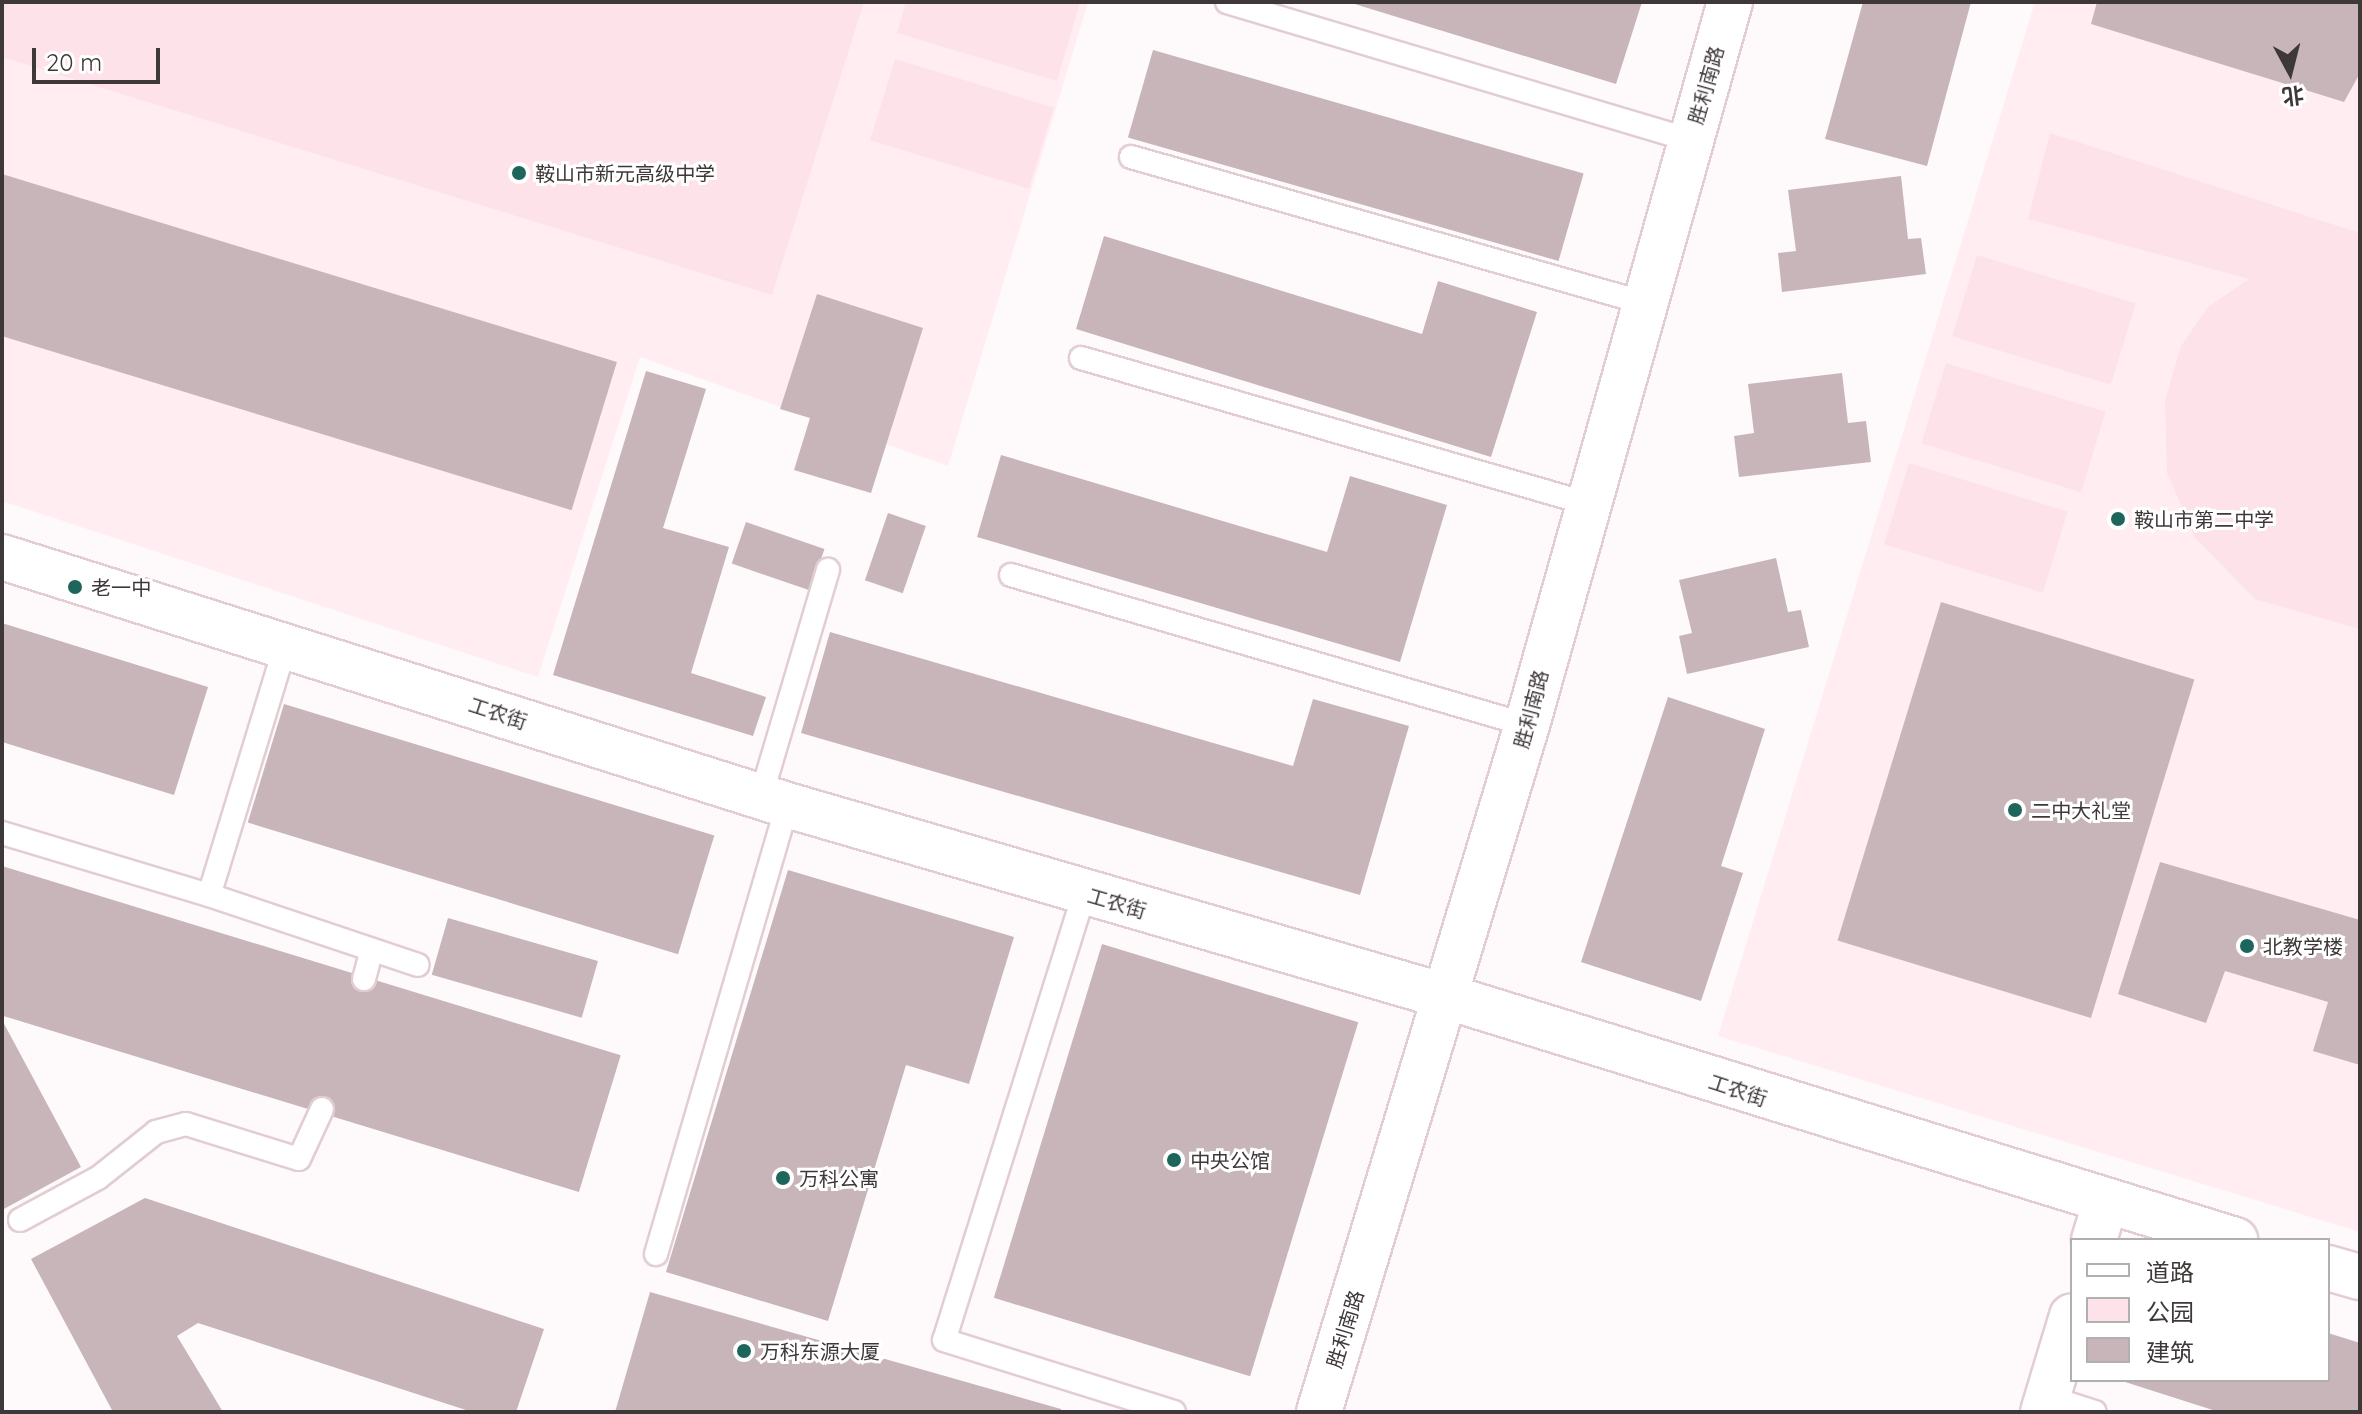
<!DOCTYPE html>
<html>
<head>
<meta charset="utf-8">
<style>
	body { margin:0 }
	#map { position:relative; width:2362px; height:1414px; overflow:hidden; background:#fefafb; font-family:Quicksand,"Noto Sans SC",sans-serif }
	div>[style] { position:absolute }
	.built>* { inset:0; background:#ffedf1 }
	.green>* { inset:0; background:#fde3e9; transform-origin:0 0 }
	.building>* { inset:0; background:#c8b5b9; transform-origin:0 0 }
	.roads { filter:drop-shadow(2px 0 #e1cdd2) drop-shadow(-2px 0 #e1cdd2) drop-shadow(0 2px #e1cdd2) drop-shadow(0 -2px #e1cdd2) }
	.service>* { height:22px; margin:-11px; padding:0 11px; transform-origin:11px; border-radius:11px; background:#fff }
	.minor>* { height:44px; margin:-22px; padding:0 22px; transform-origin:22px; border-radius:22px; background:#fff }
	.tertiary>* { height:44px; margin:-22px; padding:0 22px; transform-origin:22px; border-radius:22px; background:#fff }
	.secondary>* { height:44px; margin:-22px; padding:0 22px; transform-origin:22px; border-radius:22px; background:#fff }
	.dots>* { width:22px; height:22px; translate:-50% -50%; box-sizing:border-box; border:4px solid #fff; border-radius:50% }
	span { translate:-50% -50%; white-space:nowrap; text-align:center; line-height:1.15; -webkit-text-stroke:6px #fff; paint-order:stroke }
	.street-label { font-size:20px; color:#3f3839 }
	.poi-label { font-size:20px; color:#3f3839 }
	.left { translate:0 -50%; text-align:left }
	.frame { position:absolute; inset:0; border:4px solid #3f3839; pointer-events:none }
	.legend { position:absolute; left:2070px; top:1238px; width:260px; height:144px; box-sizing:border-box; background:#fff; border:2px solid #b2afb0; margin:0; padding:10px 14px; list-style:none; font-size:24px; color:#3f3839 }
	.legend li { display:flex; align-items:center; gap:16px; height:40px }
	.legend b { width:40px; border:2px solid #b2afb0 }
	.north { position:absolute; left:2250px; top:32px; width:80px; height:80px; -webkit-text-stroke:6px #fff; paint-order:stroke; rotate:173deg; font-size:22px; font-weight:700; line-height:32px; text-align:center; color:#3f3839 }
	.north::after { content:''; display:block; margin:auto; width:28px; height:36px; background:#3f3839; clip-path:polygon(50% 0,100% 100%,50% 72%,0 100%) }
	.scale { position:absolute; left:32px; top:48px; width:128px; height:36px; box-sizing:border-box; border:4px solid #3f3839; border-top:0; padding-left:10px; font-size:24px; line-height:28px; white-space:nowrap; color:#3f3839; -webkit-text-stroke:6px #fff; paint-order:stroke }
</style>
</head>
<body>
<div id="map">
	<div class="built">
		<i style="clip-path:polygon(2px 2px,1088px 2px,948px 466px,640px 357px,538px 677px,2px 501px)"></i>
		<i style="clip-path:polygon(2035px 2px,2360px 2px,2360px 1232px,1718px 1036px)"></i>
	</div>
	<div class="green">
		<i style="clip-path:polygon(2px 2px,864px 2px,772px 295px,2px 57px)"></i>
		<i style="clip-path:polygon(906px 2px,1080px 2px,1057px 81px,897px 33px)"></i>
		<i style="left:895px;top:59px;width:166px;height:85px;rotate:17deg"></i>
		<i style="clip-path:polygon(2050px 133px,2360px 233px,2360px 629px,2255px 599px,2195px 538px,2167px 473px,2165px 401px,2181px 346px,2208px 307px,2249px 279px,2028px 219px)"></i>
		<i style="left:1977px;top:255px;width:166px;height:85px;rotate:17deg"></i>
		<i style="left:1946px;top:363px;width:167px;height:84px;rotate:17deg"></i>
		<i style="left:1909px;top:463px;width:166px;height:85px;rotate:17deg"></i>
	</div>
	<div class="building">
		<i style="clip-path:polygon(1348px 2px,1642px 2px,1616px 84px)"></i>
		<i style="clip-path:polygon(1863px 2px,1971px 2px,1927px 166px,1825px 139px)"></i>
		<i style="clip-path:polygon(2097px 2px,2360px 2px,2360px 73px,2344px 102px,2091px 24px)"></i>
		<i style="left:1153px;top:50px;width:448px;height:91px;rotate:16deg"></i>
		<i style="left:2px;top:174px;width:643px;height:155px;rotate:17deg"></i>
		<i style="clip-path:polygon(1901px 176px,1908px 239px,1921px 238px,1926px 274px,1782px 292px,1778px 253px,1796px 251px,1788px 190px)"></i>
		<i style="clip-path:polygon(1104px 236px,1422px 334px,1438px 281px,1537px 312px,1491px 457px,1076px 329px)"></i>
		<i style="clip-path:polygon(817px 294px,923px 328px,871px 493px,794px 470px,810px 418px,780px 409px)"></i>
		<i style="clip-path:polygon(646px 371px,706px 389px,663px 528px,729px 547px,691px 673px,766px 697px,753px 736px,553px 675px)"></i>
		<i style="clip-path:polygon(1842px 373px,1848px 423px,1866px 421px,1871px 462px,1739px 477px,1734px 436px,1754px 433px,1748px 384px)"></i>
		<i style="clip-path:polygon(1001px 455px,1327px 552px,1350px 476px,1447px 505px,1400px 662px,977px 537px)"></i>
		<i style="left:888px;top:513px;width:40px;height:71px;rotate:19deg"></i>
		<i style="left:746px;top:522px;width:83px;height:44px;rotate:19deg"></i>
		<i style="clip-path:polygon(1776px 558px,1788px 612px,1801px 610px,1809px 647px,1687px 674px,1679px 636px,1692px 633px,1679px 580px)"></i>
		<i style="left:1941px;top:602px;width:265px;height:354px;rotate:17deg"></i>
		<i style="clip-path:polygon(2px 623px,208px 687px,174px 795px,2px 742px)"></i>
		<i style="clip-path:polygon(830px 632px,1293px 766px,1313px 699px,1409px 726px,1360px 895px,801px 733px)"></i>
		<i style="clip-path:polygon(1668px 697px,1765px 729px,1721px 866px,1743px 873px,1701px 1001px,1581px 962px)"></i>
		<i style="left:284px;top:704px;width:450px;height:124px;rotate:17deg"></i>
		<i style="clip-path:polygon(2160px 862px,2360px 920px,2360px 1065px,2313px 1051px,2328px 1002px,2225px 971px,2206px 1023px,2118px 994px)"></i>
		<i style="left:2px;top:866px;width:647px;height:143px;rotate:17deg"></i>
		<i style="clip-path:polygon(788px 870px,1014px 937px,969px 1084px,906px 1065px,828px 1321px,666px 1272px)"></i>
		<i style="left:448px;top:918px;width:156px;height:59px;rotate:16deg"></i>
		<i style="left:1102px;top:944px;width:268px;height:370px;rotate:17deg"></i>
		<i style="clip-path:polygon(2px 1020px,81px 1167px,2px 1210px)"></i>
		<i style="clip-path:polygon(145px 1198px,544px 1329px,516px 1412px,472px 1412px,198px 1323px,177px 1336px,223px 1412px,113px 1412px,31px 1259px)"></i>
		<i style="clip-path:polygon(650px 1292px,1061px 1409px,1061px 1412px,615px 1412px)"></i>
		<i style="clip-path:polygon(2328px 1333px,2360px 1343px,2360px 1412px,2219px 1412px,2122px 1381px,2328px 1380px)"></i>
	</div>
	<div class="roads">
		<div class="service">
			<i style="left:1227px;top:2px;width:483px;rotate:16.6deg"></i>
			<i style="left:1131px;top:157px;width:534px;rotate:15.86deg"></i>
			<i style="left:1081px;top:358px;width:525px;rotate:16.02deg"></i>
			<i style="left:1011px;top:575px;width:537px;rotate:16.21deg"></i>
			<i style="left:285px;top:647px;width:259px;rotate:107deg"></i>
			<i style="left:209px;top:895px;width:220px;rotate:18.5deg"></i>
			<i style="left:761px;top:796px;width:236px;rotate:-73.5deg"></i>
			<i style="left:2px;top:833px;width:216px;rotate:16.7deg"></i>
			<i style="left:1084px;top:894px;width:467px;rotate:107.4deg"></i>
			<i style="left:944px;top:1340px;width:241px;rotate:17.4deg"></i>
			<i style="left:364px;top:979px;width:30px;rotate:-75deg"></i>
			<i style="left:20px;top:1220px;width:89px;rotate:-28.3deg"></i>
			<i style="left:98px;top:1178px;width:74px;rotate:-38.4deg"></i>
			<i style="left:156px;top:1132px;width:31px;rotate:-15deg"></i>
			<i style="left:186px;top:1124px;width:118px;rotate:17.2deg"></i>
			<i style="left:299px;top:1159px;width:55px;rotate:-65.3deg"></i>
			<i style="left:656px;top:1254px;width:468px;rotate:-73.7deg"></i>
			<i style="left:2048px;top:1397px;width:49px;rotate:17.7deg"></i>
		</div>
		<div class="minor">
			<i style="left:2094px;top:1240px;width:41px;rotate:-72.9deg"></i>
			<i style="left:2043px;top:1412px;width:100px;rotate:-73.2deg"></i>
		</div>
		<div class="tertiary">
			<i style="left:2px;top:557px;width:823px;rotate:17.53deg"></i>
			<i style="left:787px;top:805px;width:688px;rotate:16.2deg"></i>
			<i style="left:1448px;top:997px;width:824px;rotate:17.16deg"></i>
			<i style="left:2328px;top:1268px;width:33px;rotate:16deg"></i>
		</div>
		<div class="secondary">
			<i style="left:1319px;top:1412px;width:718px;rotate:-73.16deg"></i>
			<i style="left:1527px;top:725px;width:751px;rotate:-74.32deg"></i>
		</div>
	</div>
	<div class="dots">
		<i style="left:519px;top:173px;background:#1e665c"></i>
		<i style="left:2118px;top:519px;background:#1e665c"></i>
		<i style="left:75px;top:587px;background:#1e665c"></i>
		<i style="left:2015px;top:810px;background:#1e665c"></i>
		<i style="left:2247px;top:946px;background:#1e665c"></i>
		<i style="left:1174px;top:1160px;background:#1e665c"></i>
		<i style="left:783px;top:1178px;background:#1e665c"></i>
		<i style="left:744px;top:1351px;background:#1e665c"></i>
	</div>
	<div class="street-label">
		<span style="left:1706px;top:85px;rotate:-74deg">胜利南路</span>
		<span style="left:1531px;top:709px;rotate:-75deg">胜利南路</span>
		<span style="left:498px;top:713px;rotate:18deg">工农街</span>
		<span style="left:1117px;top:903px;rotate:16deg">工农街</span>
		<span style="left:1738px;top:1090px;rotate:18deg">工农街</span>
		<span style="left:1345px;top:1329px;rotate:-73deg">胜利南路</span>
	</div>
	<div class="poi-label">
		<span class="left" style="left:535px;top:173px">鞍山市新元高级中学</span>
		<span class="left" style="left:2134px;top:519px">鞍山市第二中学</span>
		<span class="left" style="left:91px;top:587px">老一中</span>
		<span class="left" style="left:2031px;top:810px">二中大礼堂</span>
		<span class="left" style="left:2263px;top:946px">北教学楼</span>
		<span class="left" style="left:1190px;top:1160px">中央公馆</span>
		<span class="left" style="left:799px;top:1178px">万科公寓</span>
		<span class="left" style="left:760px;top:1351px">万科东源大厦</span>
	</div>
	<div class="frame"></div>
	<ul class="legend">
	<li><b style="height:10px;background:#fff"></b>道路</li>
	<li><b style="height:22px;background:#fde3e9"></b>公园</li>
	<li><b style="height:22px;background:#c8b5b9"></b>建筑</li>
	</ul>
	<div class="north">北</div>
	<div class="scale">20 m</div>
</div>
</body>
</html>
